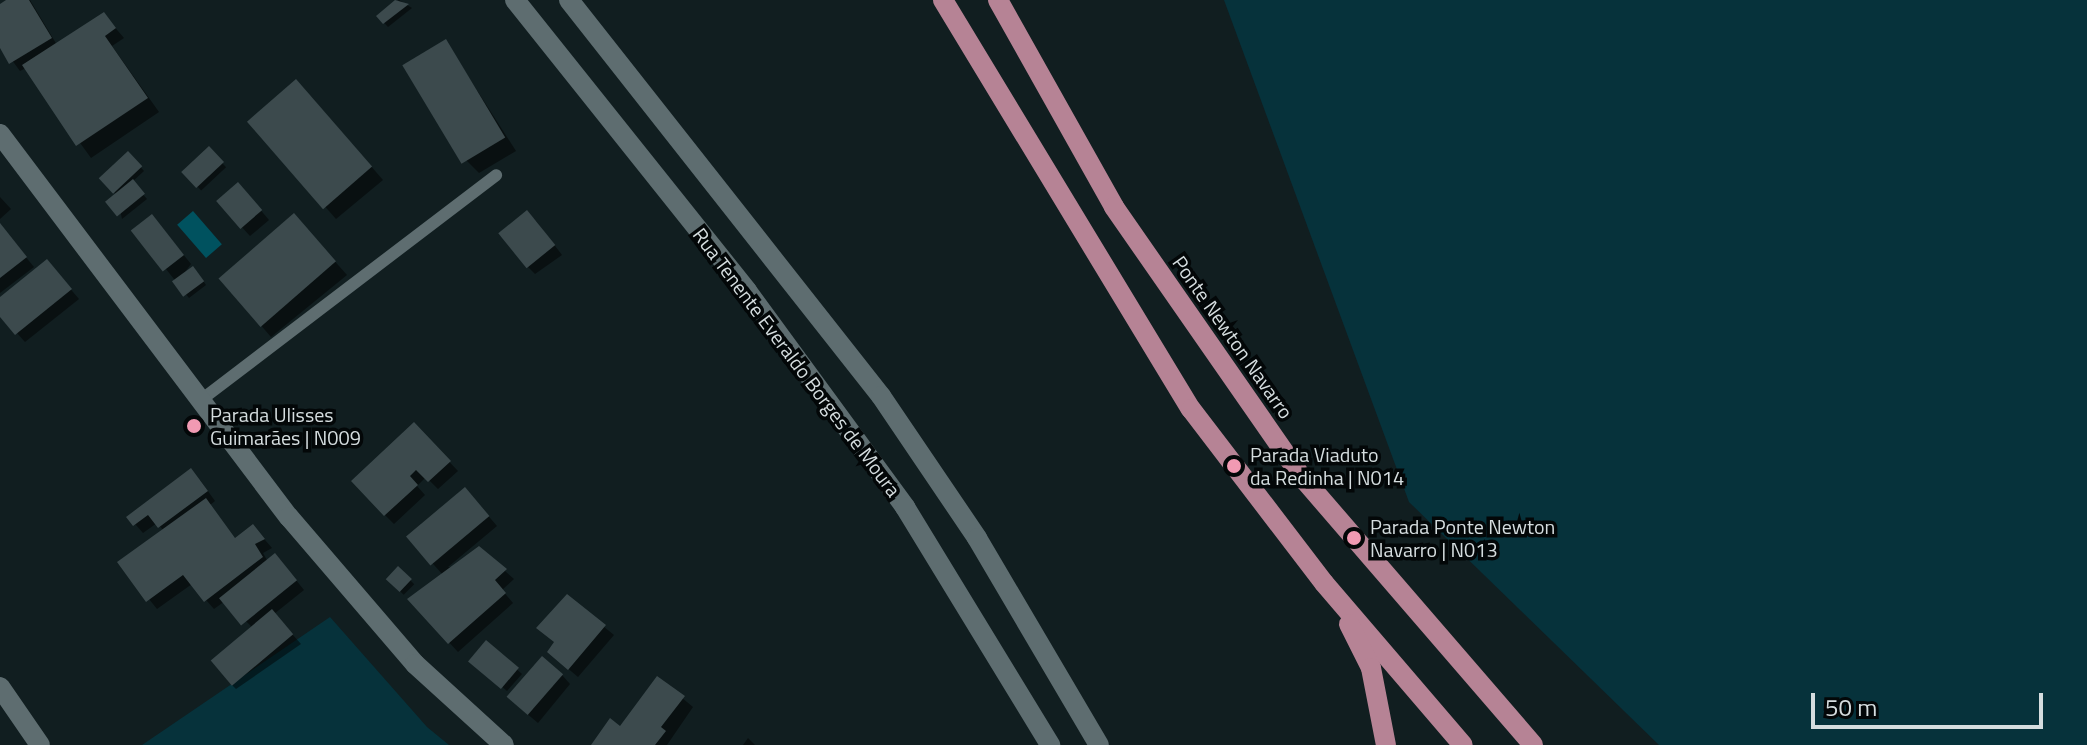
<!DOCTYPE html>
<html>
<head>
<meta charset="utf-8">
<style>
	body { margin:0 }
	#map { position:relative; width:2087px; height:745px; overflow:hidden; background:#111e20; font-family:"Titillium Web",sans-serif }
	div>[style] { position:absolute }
	.green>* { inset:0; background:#06323b }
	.water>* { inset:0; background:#00525f; transform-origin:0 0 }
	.shadow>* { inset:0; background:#0007; transform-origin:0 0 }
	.building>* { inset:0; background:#3c4a4d; transform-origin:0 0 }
	.service>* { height:12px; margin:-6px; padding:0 6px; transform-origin:6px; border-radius:6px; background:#5e6d70 }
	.minor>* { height:20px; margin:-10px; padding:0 10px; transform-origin:10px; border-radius:10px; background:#5e6d70 }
	.secondary>* { height:20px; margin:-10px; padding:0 10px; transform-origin:10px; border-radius:10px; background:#5e6d70 }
	.primary>* { height:20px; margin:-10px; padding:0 10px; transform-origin:10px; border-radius:10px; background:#b68395 }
	.dots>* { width:22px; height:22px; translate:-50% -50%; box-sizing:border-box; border:4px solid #030708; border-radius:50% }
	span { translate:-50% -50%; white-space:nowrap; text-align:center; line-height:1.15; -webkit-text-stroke:7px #030708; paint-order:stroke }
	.street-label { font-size:20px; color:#d5dddf }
	.poi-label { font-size:20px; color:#d5dddf }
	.left { translate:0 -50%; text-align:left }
	.scale { position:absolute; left:1811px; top:693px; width:232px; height:36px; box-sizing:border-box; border:4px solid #d5dddf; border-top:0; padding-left:10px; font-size:24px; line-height:28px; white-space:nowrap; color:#d5dddf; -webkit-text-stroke:6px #030708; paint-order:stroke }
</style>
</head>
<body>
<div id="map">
	<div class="green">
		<i style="clip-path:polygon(1224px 0,2087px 0,2087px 745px,1659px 745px,1409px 502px)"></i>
		<i style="clip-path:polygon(330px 617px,427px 727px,449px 745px,142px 745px)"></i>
	</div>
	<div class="water">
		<i style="left:193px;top:211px;width:44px;height:21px;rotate:49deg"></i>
	</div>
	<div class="shadow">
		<i style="clip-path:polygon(10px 0,30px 0,57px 45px,112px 24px,124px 38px,112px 46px,159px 112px,91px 158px,26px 68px,20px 71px,0 44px,0 6px)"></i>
		<i style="clip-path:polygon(399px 0,412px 8px,388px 27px,379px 17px)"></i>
		<i style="clip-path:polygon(446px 42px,516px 151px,479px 173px,466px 160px)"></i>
		<i style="clip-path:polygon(309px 95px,383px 180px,336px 219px,249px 120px)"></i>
		<i style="left:209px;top:149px;width:25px;height:34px;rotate:47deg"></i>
		<i style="clip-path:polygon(128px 153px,144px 171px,132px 182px,147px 199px,122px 219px,117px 195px,101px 177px)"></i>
		<i style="clip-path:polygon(247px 194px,269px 220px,250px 236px,218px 201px)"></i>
		<i style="clip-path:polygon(0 197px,11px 209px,0 219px)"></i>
		<i style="clip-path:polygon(536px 221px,562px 255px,535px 274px,526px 265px)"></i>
		<i style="clip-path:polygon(0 226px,34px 267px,0 293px)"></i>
		<i style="clip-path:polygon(160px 226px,191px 264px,182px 276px,197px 272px,206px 285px,189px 298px,166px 269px)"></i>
		<i style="clip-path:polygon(306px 229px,347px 275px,271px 337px,220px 278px)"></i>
		<i style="clip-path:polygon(55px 271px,79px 299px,25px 342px,0 314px,0 300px)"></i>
		<i style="clip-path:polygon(414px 425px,458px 471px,438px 489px,426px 477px,417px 486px,425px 495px,394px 524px,385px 515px)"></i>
		<i style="clip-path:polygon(200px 480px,215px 501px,210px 505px,236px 540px,253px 526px,272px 548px,263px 553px,268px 562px,283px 564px,304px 590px,274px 614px,301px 644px,236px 689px,227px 680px,251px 626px,225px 601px,214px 609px,192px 584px,157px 609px,120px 563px,164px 531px,157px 523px,143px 533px,129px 517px)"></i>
		<i style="clip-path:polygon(473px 498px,497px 526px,448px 567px,505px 571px,514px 579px,502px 590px,513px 603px,458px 652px,410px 600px,443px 575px,409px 537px)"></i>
		<i style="left:398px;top:568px;width:23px;height:15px;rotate:45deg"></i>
		<i style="clip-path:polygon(567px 597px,614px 635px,578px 677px,559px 661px,555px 642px)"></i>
		<i style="clip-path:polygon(487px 643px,522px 674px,507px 691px,475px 664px)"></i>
		<i style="clip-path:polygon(562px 675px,570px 684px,538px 723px,519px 707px)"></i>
		<i style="clip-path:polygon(658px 678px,693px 707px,667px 745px,594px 745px,621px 728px)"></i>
		<i style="clip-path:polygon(748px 738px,755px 745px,743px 745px)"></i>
	</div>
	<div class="building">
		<i style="clip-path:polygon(6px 0,29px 0,52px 38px,9px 64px,0 48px,0 4px)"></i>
		<i style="clip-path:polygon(395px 0,409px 4px,383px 24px,376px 16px)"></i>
		<i style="clip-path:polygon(104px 12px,116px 28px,105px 36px,148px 98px,76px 146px,22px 65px)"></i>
		<i style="left:446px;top:39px;width:115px;height:51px;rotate:59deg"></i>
		<i style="left:296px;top:79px;width:116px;height:65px;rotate:49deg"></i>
		<i style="left:209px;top:146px;width:22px;height:38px;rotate:47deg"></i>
		<i style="left:128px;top:151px;width:21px;height:40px;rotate:47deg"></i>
		<i style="left:133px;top:179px;width:19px;height:36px;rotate:51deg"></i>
		<i style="left:238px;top:182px;width:37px;height:29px;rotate:49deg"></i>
		<i style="left:527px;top:210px;width:45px;height:37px;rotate:51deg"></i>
		<i style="left:294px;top:213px;width:64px;height:100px;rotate:49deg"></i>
		<i style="left:152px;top:214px;width:52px;height:27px;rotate:52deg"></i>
		<i style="clip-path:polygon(0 223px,27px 257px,0 278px)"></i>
		<i style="clip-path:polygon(47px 259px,72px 289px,15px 335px,0 317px,0 297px)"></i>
		<i style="left:193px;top:266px;width:19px;height:26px;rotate:54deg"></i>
		<i style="clip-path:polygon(414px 422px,451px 461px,428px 482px,416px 470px,410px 476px,418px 485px,384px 516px,351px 481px)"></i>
		<i style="clip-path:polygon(191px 468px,208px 491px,158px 528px,148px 515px,133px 526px,126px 517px)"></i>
		<i style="left:465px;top:487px;width:38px;height:77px;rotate:50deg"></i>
		<i style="clip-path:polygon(206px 498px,235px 538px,253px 524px,265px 539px,255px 544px,263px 557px,204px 602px,183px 575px,146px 602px,117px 562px)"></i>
		<i style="clip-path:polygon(479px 546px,507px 569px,495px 580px,506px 593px,448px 644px,407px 599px)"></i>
		<i style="left:275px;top:553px;width:35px;height:72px;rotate:51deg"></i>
		<i style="left:398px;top:566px;width:19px;height:18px;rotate:43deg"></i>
		<i style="clip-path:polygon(567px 594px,606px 625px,568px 670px,547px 652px,554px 642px,536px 628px)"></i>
		<i style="left:272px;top:609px;width:33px;height:80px;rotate:50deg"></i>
		<i style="left:486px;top:640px;width:43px;height:28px;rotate:40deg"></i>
		<i style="left:542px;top:656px;width:28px;height:54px;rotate:41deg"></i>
		<i style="clip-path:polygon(657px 676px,685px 696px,661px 727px,666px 731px,655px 745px,591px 745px,610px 718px,620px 726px)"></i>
	</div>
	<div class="service">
		<i style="left:201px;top:400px;width:371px;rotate:-37.3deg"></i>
	</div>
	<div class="minor">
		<i style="left:515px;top:0;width:372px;rotate:51.4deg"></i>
		<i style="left:747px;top:291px;width:268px;rotate:53.8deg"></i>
		<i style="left:905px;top:507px;width:279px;rotate:58.6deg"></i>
		<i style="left:569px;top:0;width:504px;rotate:51.77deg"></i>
		<i style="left:881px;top:396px;width:171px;rotate:55.9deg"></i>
		<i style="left:977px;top:538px;width:240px;rotate:59.5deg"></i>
		<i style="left:0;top:687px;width:70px;rotate:55.4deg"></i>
	</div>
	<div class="secondary">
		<i style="left:0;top:134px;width:480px;rotate:53deg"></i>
		<i style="left:289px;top:517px;width:194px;rotate:49.4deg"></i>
		<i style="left:415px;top:664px;width:120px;rotate:42.3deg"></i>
	</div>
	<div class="primary">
		<i style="left:943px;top:0;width:478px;rotate:58.8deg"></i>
		<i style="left:1191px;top:409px;width:219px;rotate:52.6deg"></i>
		<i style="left:1324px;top:583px;width:213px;rotate:49.4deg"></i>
		<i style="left:998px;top:0;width:237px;rotate:60.7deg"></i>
		<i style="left:1114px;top:207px;width:328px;rotate:55.2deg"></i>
		<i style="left:1301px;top:476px;width:355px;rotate:49.2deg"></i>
		<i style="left:1349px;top:624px;width:49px;rotate:63.4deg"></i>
		<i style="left:1371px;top:668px;width:78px;rotate:79deg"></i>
	</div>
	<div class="dots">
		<i style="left:194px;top:426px;background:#f19ab3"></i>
		<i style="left:1234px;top:466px;background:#f19ab3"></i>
		<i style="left:1354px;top:538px;background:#f19ab3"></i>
	</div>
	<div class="street-label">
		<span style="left:1233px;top:337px;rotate:55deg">Ponte Newton Navarro</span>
		<span style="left:797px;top:362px;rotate:53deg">Rua Tenente Everaldo Borges de Moura</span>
	</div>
	<div class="poi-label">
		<span class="left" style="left:210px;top:426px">Parada Ulisses<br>Guimarães | N009</span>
		<span class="left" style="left:1250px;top:466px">Parada Viaduto<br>da Redinha | N014</span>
		<span class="left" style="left:1370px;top:538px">Parada Ponte Newton<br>Navarro | N013</span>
	</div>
	<div class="scale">50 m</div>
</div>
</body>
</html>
